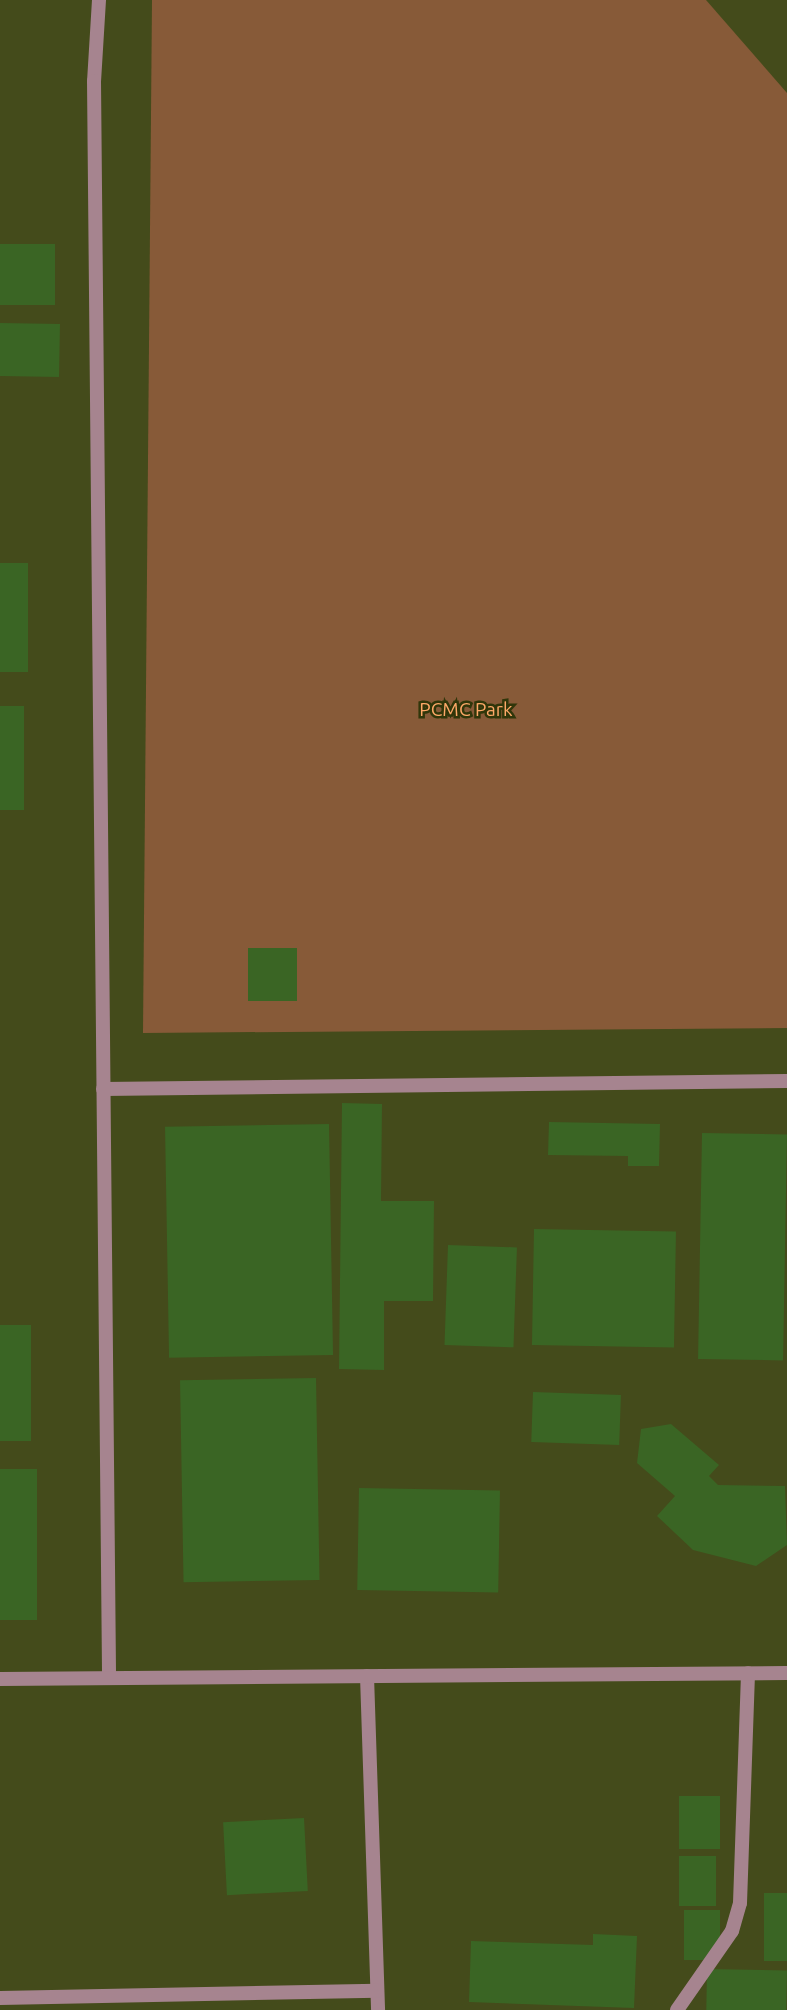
<!DOCTYPE html>
<html>
<head>
<meta charset="utf-8">
<style>
	body { margin:0 }
	#map { position:relative; width:787px; height:2010px; overflow:hidden; background:#3b4016; font-family:Ubuntu,sans-serif }
	div>[style] { position:absolute }
	.built>* { inset:0; background:#444b1b; transform-origin:0 0 }
	.green>* { inset:0; background:#875a38 }
	.building>* { inset:0; background:#3a6524; transform-origin:0 0 }
	.service>* { height:14px; margin:-7px; padding:0 7px; transform-origin:7px; border-radius:7px; background:#a6848f }
	.tertiary>* { height:14px; margin:-7px; padding:0 7px; transform-origin:7px; border-radius:7px; background:#a6848f }
	span { translate:-50% -50%; white-space:nowrap; text-align:center; line-height:1.15; -webkit-text-stroke:5px #30360a; paint-order:stroke }
	.park-label { font-size:19px; color:#fea868 }
</style>
</head>
<body>
<div id="map">
	<div class="built">
		<i style="left:0;top:0;width:787px;height:2010px"></i>
	</div>
	<div class="green">
		<i style="clip-path:polygon(152px 0,706px 0,787px 93px,787px 1028px,143px 1033px)"></i>
	</div>
	<div class="building">
		<i style="left:55px;top:244px;width:61px;height:55px;rotate:90deg"></i>
		<i style="left:0;top:323px;width:60px;height:53px;rotate:1deg"></i>
		<i style="left:0;top:563px;width:28px;height:109px"></i>
		<i style="left:0;top:706px;width:24px;height:104px"></i>
		<i style="left:248px;top:948px;width:49px;height:53px"></i>
		<i style="clip-path:polygon(342px 1103px,382px 1104px,381px 1201px,434px 1201px,433px 1301px,384px 1301px,384px 1370px,339px 1369px)"></i>
		<i style="clip-path:polygon(549px 1122px,660px 1124px,659px 1166px,628px 1166px,628px 1156px,548px 1155px)"></i>
		<i style="left:329px;top:1124px;width:231px;height:164px;rotate:89deg"></i>
		<i style="left:702px;top:1133px;width:85px;height:226px;rotate:1deg"></i>
		<i style="left:534px;top:1229px;width:142px;height:116px;rotate:1deg"></i>
		<i style="left:448px;top:1245px;width:69px;height:100px;rotate:2deg"></i>
		<i style="left:0;top:1325px;width:31px;height:116px"></i>
		<i style="left:316px;top:1378px;width:202px;height:136px;rotate:89deg"></i>
		<i style="left:533px;top:1392px;width:88px;height:50px;rotate:2deg"></i>
		<i style="clip-path:polygon(671px 1424px,719px 1465px,709px 1476px,718px 1485px,785px 1486px,787px 1545px,756px 1566px,693px 1550px,657px 1516px,675px 1496px,637px 1463px,641px 1429px)"></i>
		<i style="left:0;top:1469px;width:37px;height:151px"></i>
		<i style="left:359px;top:1488px;width:141px;height:102px;rotate:1deg"></i>
		<i style="left:679px;top:1796px;width:41px;height:53px"></i>
		<i style="left:304px;top:1818px;width:73px;height:81px;rotate:87deg"></i>
		<i style="left:679px;top:1856px;width:37px;height:50px"></i>
		<i style="left:764px;top:1893px;width:23px;height:68px"></i>
		<i style="left:684px;top:1910px;width:36px;height:50px"></i>
		<i style="clip-path:polygon(593px 1934px,637px 1936px,634px 2008px,469px 2002px,471px 1941px,593px 1945px)"></i>
		<i style="left:707px;top:1969px;width:80px;height:41px;rotate:1deg"></i>
	</div>
	<div class="service">
		<i style="left:103px;top:1089px;width:684px;rotate:-0.67deg"></i>
		<i style="left:367px;top:1676px;width:334px;rotate:88.1deg"></i>
		<i style="left:0;top:1998px;width:377px;rotate:-1.1deg"></i>
		<i style="left:677px;top:2010px;width:96px;rotate:-55.2deg"></i>
		<i style="left:732px;top:1931px;width:29px;rotate:-74deg"></i>
		<i style="left:740px;top:1903px;width:230px;rotate:-88deg"></i>
	</div>
	<div class="tertiary">
		<i style="left:99px;top:0;width:81px;rotate:93.5deg"></i>
		<i style="left:94px;top:81px;width:1597px;rotate:89.46deg"></i>
		<i style="left:0;top:1679px;width:787px;rotate:-0.44deg"></i>
	</div>
	<div class="park-label">
		<span style="left:466px;top:710px">PCMC Park</span>
	</div>
</div>
</body>
</html>
